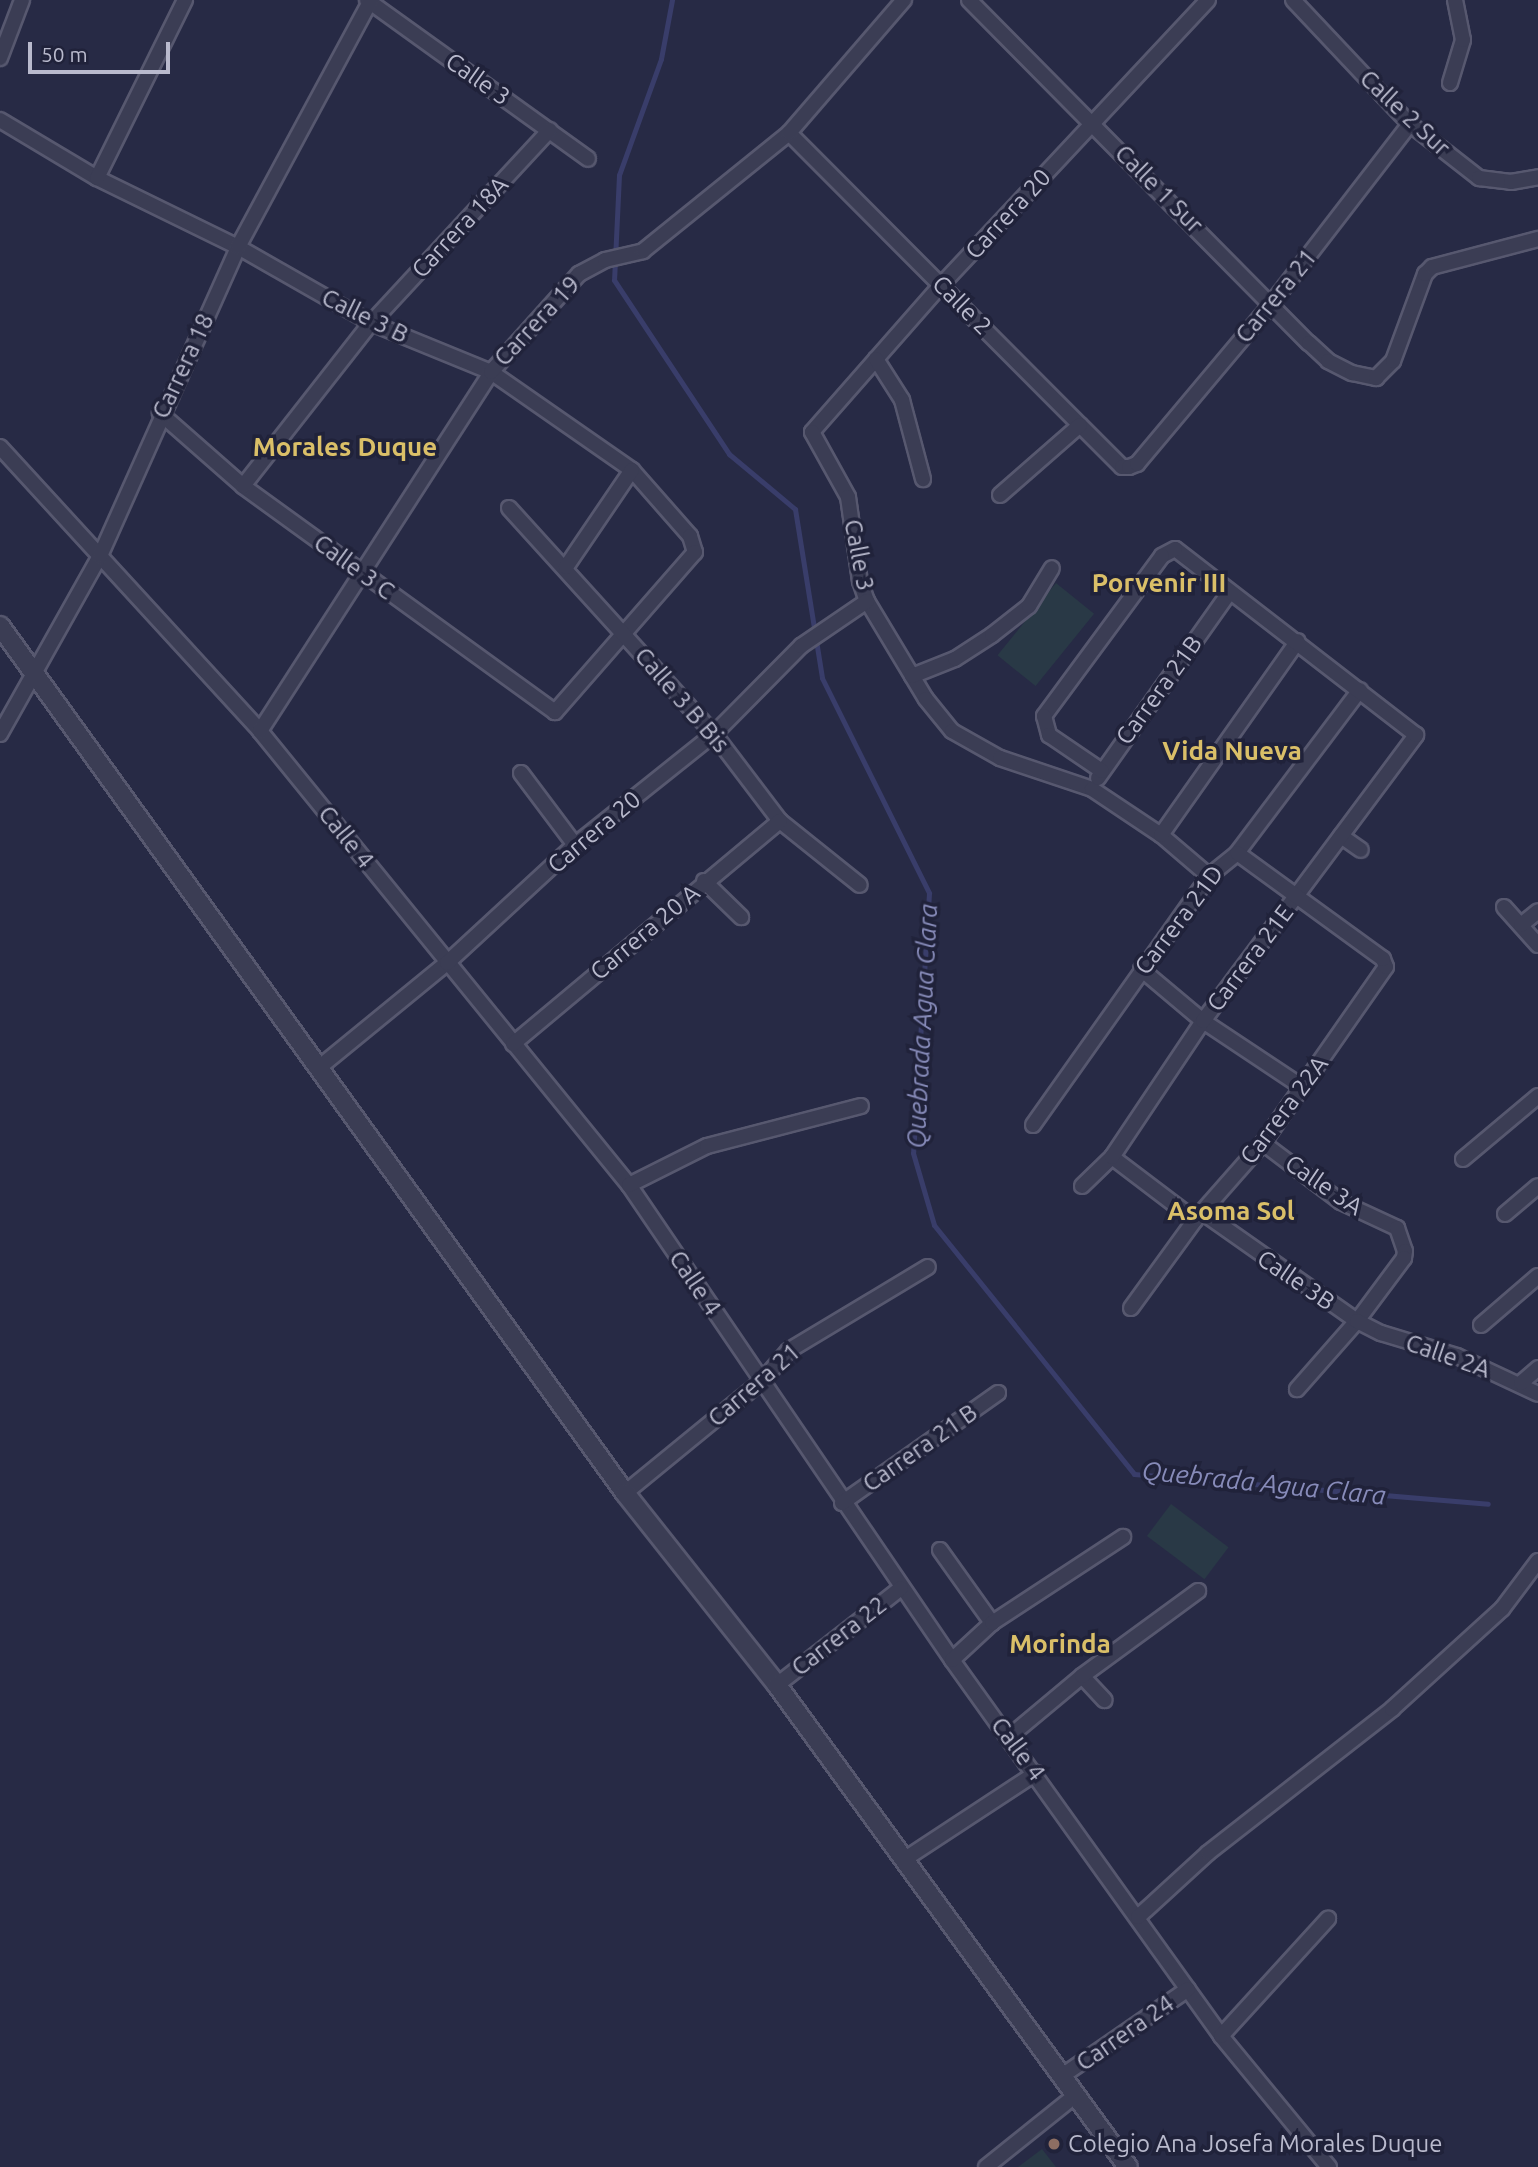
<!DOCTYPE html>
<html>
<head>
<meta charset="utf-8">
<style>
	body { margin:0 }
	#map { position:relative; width:1538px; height:2167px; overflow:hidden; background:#272a45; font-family:Ubuntu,sans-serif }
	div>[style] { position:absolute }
	.green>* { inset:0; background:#293946; transform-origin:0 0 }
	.stream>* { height:5px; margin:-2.5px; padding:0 2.5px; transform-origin:2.5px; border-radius:2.5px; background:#393d6a }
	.roads { filter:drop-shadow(2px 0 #57586f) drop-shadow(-2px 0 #57586f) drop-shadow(0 2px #57586f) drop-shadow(0 -2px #57586f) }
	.minor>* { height:14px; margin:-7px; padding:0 7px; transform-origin:7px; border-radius:7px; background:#3b3d54 }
	.tertiary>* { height:18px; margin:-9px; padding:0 9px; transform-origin:9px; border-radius:9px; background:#3b3d54 }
	.dots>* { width:19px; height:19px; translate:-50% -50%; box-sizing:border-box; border:4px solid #20223a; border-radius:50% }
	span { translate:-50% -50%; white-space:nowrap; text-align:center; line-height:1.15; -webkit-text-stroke:7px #20223a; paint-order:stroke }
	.street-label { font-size:24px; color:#b9bacd }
	.poi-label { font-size:24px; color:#b9bacd }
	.left { translate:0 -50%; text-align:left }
	.neighbourhood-label { font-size:26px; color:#dabf68; font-weight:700 }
	.water-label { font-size:26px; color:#878bb9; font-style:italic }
	.scale { position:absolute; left:28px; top:42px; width:142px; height:32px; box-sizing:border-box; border:4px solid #b9bacd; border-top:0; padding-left:9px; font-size:21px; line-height:24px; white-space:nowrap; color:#b9bacd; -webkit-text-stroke:5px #20223a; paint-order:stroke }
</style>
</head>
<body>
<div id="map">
	<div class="green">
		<i style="left:1056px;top:583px;width:49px;height:93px;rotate:39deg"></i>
		<i style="left:1171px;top:1504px;width:72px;height:40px;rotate:37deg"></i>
		<i style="clip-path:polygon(1042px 2149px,1056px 2167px,1018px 2167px)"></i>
	</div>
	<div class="stream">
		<i style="left:672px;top:0;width:60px;rotate:100.6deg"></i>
		<i style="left:661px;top:59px;width:123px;rotate:109.9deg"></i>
		<i style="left:619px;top:175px;width:105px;rotate:92.7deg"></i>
		<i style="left:614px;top:280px;width:209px;rotate:56.5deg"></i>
		<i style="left:729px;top:454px;width:86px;rotate:39.8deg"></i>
		<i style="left:795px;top:509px;width:171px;rotate:80.9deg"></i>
		<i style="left:822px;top:678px;width:240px;rotate:63.5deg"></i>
		<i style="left:929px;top:893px;width:260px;rotate:93.5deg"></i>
		<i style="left:913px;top:1153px;width:75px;rotate:73.7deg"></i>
		<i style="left:934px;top:1225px;width:319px;rotate:51.2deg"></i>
		<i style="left:1134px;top:1474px;width:355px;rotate:4.8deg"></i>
	</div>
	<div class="roads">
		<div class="minor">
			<i style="left:367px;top:0;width:272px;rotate:35.7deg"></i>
			<i style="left:969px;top:0;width:483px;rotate:45.3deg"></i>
			<i style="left:1309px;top:343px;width:26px;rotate:43deg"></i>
			<i style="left:1328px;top:361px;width:27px;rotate:27deg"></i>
			<i style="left:1352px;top:373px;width:25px;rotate:12deg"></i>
			<i style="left:1376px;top:378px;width:24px;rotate:-45deg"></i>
			<i style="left:1393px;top:361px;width:93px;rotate:-69.8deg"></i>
			<i style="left:1425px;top:274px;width:10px;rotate:-45deg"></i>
			<i style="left:1432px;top:267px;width:110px;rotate:-14.8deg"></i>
			<i style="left:1208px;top:0;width:389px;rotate:133.1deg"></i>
			<i style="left:942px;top:284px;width:197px;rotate:131.3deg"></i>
			<i style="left:812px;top:432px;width:74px;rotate:61deg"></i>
			<i style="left:848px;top:497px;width:85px;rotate:81.9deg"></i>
			<i style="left:860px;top:581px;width:21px;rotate:71deg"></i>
			<i style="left:867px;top:601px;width:114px;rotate:59deg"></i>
			<i style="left:926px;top:699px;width:41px;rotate:50.9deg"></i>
			<i style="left:952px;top:731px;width:55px;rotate:29.4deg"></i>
			<i style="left:1000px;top:758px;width:97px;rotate:18.6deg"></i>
			<i style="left:1092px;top:789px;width:83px;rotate:33.7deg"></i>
			<i style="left:1161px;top:835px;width:63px;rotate:40.5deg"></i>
			<i style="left:1293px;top:0;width:170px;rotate:46.7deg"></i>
			<i style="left:1410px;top:124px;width:88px;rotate:38deg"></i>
			<i style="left:1479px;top:178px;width:32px;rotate:7deg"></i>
			<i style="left:1511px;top:182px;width:27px;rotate:-10deg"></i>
			<i style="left:0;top:58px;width:62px;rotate:-69.2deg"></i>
			<i style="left:1450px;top:83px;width:45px;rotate:-73.2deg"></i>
			<i style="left:1463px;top:40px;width:41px;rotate:-101.3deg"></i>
			<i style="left:0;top:120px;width:113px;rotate:30.9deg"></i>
			<i style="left:97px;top:178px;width:157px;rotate:26.1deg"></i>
			<i style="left:238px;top:247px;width:153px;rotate:29.7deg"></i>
			<i style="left:371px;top:323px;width:130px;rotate:22.2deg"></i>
			<i style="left:491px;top:372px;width:172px;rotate:34.8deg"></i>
			<i style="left:632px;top:470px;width:88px;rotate:48.7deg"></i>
			<i style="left:690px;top:536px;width:17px;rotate:73deg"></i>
			<i style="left:695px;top:552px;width:213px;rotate:131.2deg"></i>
			<i style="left:555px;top:712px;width:385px;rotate:-144.1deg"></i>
			<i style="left:243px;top:486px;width:111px;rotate:-138.7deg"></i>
			<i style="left:789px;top:133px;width:412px;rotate:45.1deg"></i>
			<i style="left:1080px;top:425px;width:59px;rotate:45deg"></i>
			<i style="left:1122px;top:467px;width:7px"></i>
			<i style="left:1129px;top:467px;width:9px;rotate:-21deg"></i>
			<i style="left:1137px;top:464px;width:210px;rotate:-50deg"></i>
			<i style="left:1272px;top:303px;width:226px;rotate:-52.4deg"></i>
			<i style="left:97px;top:178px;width:199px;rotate:-63.7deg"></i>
			<i style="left:876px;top:359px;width:49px;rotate:57.6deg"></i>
			<i style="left:902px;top:400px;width:82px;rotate:75.1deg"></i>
			<i style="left:0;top:447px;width:385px;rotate:47.5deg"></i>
			<i style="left:260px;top:731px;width:585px;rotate:50.9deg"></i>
			<i style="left:629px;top:1185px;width:574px;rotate:55.78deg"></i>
			<i style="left:952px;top:1660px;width:462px;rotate:54.4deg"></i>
			<i style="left:1221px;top:2036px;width:170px;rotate:50.5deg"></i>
			<i style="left:243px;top:486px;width:207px;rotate:-51.9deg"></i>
			<i style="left:371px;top:323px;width:263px;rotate:-47.2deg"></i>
			<i style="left:1000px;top:495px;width:106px;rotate:-41.2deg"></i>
			<i style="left:509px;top:508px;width:305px;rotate:47.8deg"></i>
			<i style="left:714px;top:734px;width:109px;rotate:52.8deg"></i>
			<i style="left:780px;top:821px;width:102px;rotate:38.7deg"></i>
			<i style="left:566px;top:567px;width:117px;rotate:-55.8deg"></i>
			<i style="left:912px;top:676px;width:46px;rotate:-21.6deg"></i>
			<i style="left:955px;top:659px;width:44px;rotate:-33deg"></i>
			<i style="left:992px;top:635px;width:47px;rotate:-38.1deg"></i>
			<i style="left:1029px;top:606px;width:44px;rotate:-58.8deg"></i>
			<i style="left:260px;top:731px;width:427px;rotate:-57.2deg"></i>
			<i style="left:491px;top:372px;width:132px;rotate:-48.1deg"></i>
			<i style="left:579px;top:274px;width:30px;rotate:-28deg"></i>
			<i style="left:605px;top:260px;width:39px;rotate:-13deg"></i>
			<i style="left:643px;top:251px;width:188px;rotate:-38.9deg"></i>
			<i style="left:789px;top:133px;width:176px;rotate:-49.2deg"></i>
			<i style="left:0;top:734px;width:204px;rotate:-60.7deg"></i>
			<i style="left:100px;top:556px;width:338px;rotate:-65.9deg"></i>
			<i style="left:238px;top:247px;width:281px;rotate:-61.7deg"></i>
			<i style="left:521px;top:773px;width:90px;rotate:53.1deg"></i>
			<i style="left:1098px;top:778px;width:227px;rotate:-54.7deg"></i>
			<i style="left:1161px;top:835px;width:237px;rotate:-54.8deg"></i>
			<i style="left:1341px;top:836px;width:24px;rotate:35deg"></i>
			<i style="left:704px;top:881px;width:52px;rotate:44.2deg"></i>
			<i style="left:1504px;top:907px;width:51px;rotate:48.2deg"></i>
			<i style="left:1521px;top:925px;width:22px;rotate:-39deg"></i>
			<i style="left:1141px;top:969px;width:81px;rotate:40deg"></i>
			<i style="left:1203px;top:1021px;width:118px;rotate:33.6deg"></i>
			<i style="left:513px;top:1044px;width:348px;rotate:-39.9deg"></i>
			<i style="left:321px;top:1066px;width:163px;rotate:-39.3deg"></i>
			<i style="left:447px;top:963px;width:174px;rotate:-42.7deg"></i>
			<i style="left:575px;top:845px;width:178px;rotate:-38.6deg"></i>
			<i style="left:714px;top:734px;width:124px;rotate:-45.3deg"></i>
			<i style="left:801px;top:646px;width:80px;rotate:-34.3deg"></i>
			<i style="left:1033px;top:1125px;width:305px;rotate:-54.7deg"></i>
			<i style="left:1209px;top:876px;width:36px;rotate:-39deg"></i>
			<i style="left:1237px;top:853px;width:204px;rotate:-53deg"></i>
			<i style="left:1263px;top:1143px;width:98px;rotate:37.1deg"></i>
			<i style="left:1341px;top:1202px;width:62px;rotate:24.9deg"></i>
			<i style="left:1397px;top:1228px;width:24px;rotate:71deg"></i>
			<i style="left:1405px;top:1251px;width:7px;rotate:98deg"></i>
			<i style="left:1404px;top:1258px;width:79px;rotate:126.7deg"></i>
			<i style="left:1357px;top:1321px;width:91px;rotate:131.4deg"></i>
			<i style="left:1112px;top:1157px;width:104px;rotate:37.2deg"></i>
			<i style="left:1463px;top:1159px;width:98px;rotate:-40deg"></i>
			<i style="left:629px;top:1185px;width:87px;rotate:-26.6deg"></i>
			<i style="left:707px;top:1146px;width:159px;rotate:-14.6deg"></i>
			<i style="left:1082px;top:1186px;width:42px;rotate:-44deg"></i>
			<i style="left:1112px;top:1157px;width:164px;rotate:-56.2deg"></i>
			<i style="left:1203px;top:1021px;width:357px;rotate:-53.3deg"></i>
			<i style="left:1416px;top:735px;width:304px;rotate:-142.3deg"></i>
			<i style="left:1175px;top:549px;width:15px;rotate:152deg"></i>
			<i style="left:1162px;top:556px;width:199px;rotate:126.4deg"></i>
			<i style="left:1044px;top:716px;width:20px;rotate:75deg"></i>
			<i style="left:1049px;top:735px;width:64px;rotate:34.2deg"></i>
			<i style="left:1202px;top:1212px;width:189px;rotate:35.1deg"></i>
			<i style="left:1357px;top:1321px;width:27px;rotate:27deg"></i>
			<i style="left:1381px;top:1333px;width:79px;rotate:16.8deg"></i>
			<i style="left:1457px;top:1356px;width:89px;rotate:25.1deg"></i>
			<i style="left:1505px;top:1214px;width:43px;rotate:-40.3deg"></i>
			<i style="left:1131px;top:1308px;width:109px;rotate:-54deg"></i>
			<i style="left:1195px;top:1220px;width:103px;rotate:-48.6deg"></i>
			<i style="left:1263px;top:1143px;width:215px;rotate:-55.1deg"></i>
			<i style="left:1386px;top:967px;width:9px;rotate:-111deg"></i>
			<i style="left:1383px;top:959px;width:180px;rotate:-144deg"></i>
			<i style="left:1481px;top:1325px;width:75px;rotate:-40.7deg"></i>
			<i style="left:1521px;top:1383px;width:23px;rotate:-41deg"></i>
			<i style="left:625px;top:1493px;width:177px;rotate:-39.3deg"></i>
			<i style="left:762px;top:1381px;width:40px;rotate:-49deg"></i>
			<i style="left:788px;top:1351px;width:163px;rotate:-31deg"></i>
			<i style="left:842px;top:1503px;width:191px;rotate:-35.2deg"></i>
			<i style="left:940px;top:1550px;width:90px;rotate:54.5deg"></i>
			<i style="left:952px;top:1660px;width:54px;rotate:-42.8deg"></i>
			<i style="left:992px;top:1623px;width:157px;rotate:-33.3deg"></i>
			<i style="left:1082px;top:1676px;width:33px;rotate:47deg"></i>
			<i style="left:777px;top:1685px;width:157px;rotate:-38deg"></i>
			<i style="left:1009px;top:1737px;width:95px;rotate:-39.9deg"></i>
			<i style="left:1082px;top:1676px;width:144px;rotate:-36.2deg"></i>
			<i style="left:905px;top:1859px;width:157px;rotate:-33.3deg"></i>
			<i style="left:1138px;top:1917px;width:95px;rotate:-42.4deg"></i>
			<i style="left:1208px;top:1853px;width:234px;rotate:-38deg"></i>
			<i style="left:1392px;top:1709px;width:149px;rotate:-42.3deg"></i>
			<i style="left:1502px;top:1609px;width:60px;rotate:-53.1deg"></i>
			<i style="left:1221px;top:2036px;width:159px;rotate:-47.6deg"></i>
			<i style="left:1062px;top:2076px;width:153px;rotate:-34.6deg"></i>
			<i style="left:986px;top:2167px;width:115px;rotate:-38.7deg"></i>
		</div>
		<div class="tertiary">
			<i style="left:0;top:626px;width:1069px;rotate:54.21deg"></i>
			<i style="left:625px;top:1493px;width:245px;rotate:51.6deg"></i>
			<i style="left:777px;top:1685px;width:596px;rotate:53.94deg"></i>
		</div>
	</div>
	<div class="dots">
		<i style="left:1054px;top:2144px;background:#8d6e63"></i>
	</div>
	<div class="street-label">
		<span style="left:478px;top:79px;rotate:35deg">Calle 3</span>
		<span style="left:1405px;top:113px;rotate:43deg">Calle 2 Sur</span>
		<span style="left:1159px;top:189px;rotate:45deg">Calle 1 Sur</span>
		<span style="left:1008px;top:214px;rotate:-47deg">Carrera 20</span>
		<span style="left:460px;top:227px;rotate:-47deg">Carrera 18A</span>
		<span style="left:1276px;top:296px;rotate:-51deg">Carrera 21</span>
		<span style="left:962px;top:305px;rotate:45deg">Calle 2</span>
		<span style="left:365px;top:316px;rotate:26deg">Calle 3 B</span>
		<span style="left:537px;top:321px;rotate:-47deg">Carrera 19</span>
		<span style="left:183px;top:366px;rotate:-65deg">Carrera 18</span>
		<span style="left:859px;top:555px;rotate:79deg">Calle 3</span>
		<span style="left:354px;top:567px;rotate:36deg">Calle 3 C</span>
		<span style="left:1159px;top:690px;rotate:-54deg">Carrera 21B</span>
		<span style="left:682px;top:700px;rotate:49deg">Calle 3 B Bis</span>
		<span style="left:594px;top:832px;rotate:-40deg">Carrera 20</span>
		<span style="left:346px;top:837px;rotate:51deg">Calle 4</span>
		<span style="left:1179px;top:920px;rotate:-53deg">Carrera 21D</span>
		<span style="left:645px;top:932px;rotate:-40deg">Carrera 20 A</span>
		<span style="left:1250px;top:958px;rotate:-53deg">Carrera 21E</span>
		<span style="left:1284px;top:1110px;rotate:-53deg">Carrera 22A</span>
		<span style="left:1324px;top:1185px;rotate:34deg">Calle 3A</span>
		<span style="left:1296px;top:1280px;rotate:34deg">Calle 3B</span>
		<span style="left:695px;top:1283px;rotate:56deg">Calle 4</span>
		<span style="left:1448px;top:1356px;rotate:19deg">Calle 2A</span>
		<span style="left:754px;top:1385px;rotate:-41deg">Carrera 21</span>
		<span style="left:920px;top:1448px;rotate:-35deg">Carrera 21 B</span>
		<span style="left:839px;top:1636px;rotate:-38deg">Carrera 22</span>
		<span style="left:1018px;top:1749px;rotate:53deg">Calle 4</span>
		<span style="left:1125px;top:2033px;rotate:-35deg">Carrera 24</span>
	</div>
	<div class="poi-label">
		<span class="left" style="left:1068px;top:2144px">Colegio Ana Josefa Morales Duque</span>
	</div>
	<div class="neighbourhood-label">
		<span style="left:345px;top:447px">Morales Duque</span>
		<span style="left:1159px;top:583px">Porvenir III</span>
		<span style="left:1232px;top:751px">Vida Nueva</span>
		<span style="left:1231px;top:1211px">Asoma Sol</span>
		<span style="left:1060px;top:1644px">Morinda</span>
	</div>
	<div class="water-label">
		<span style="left:922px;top:1026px;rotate:-87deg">Quebrada Agua Clara</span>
		<span style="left:1264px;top:1483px;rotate:6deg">Quebrada Agua Clara</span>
	</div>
	<div class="scale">50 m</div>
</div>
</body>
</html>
